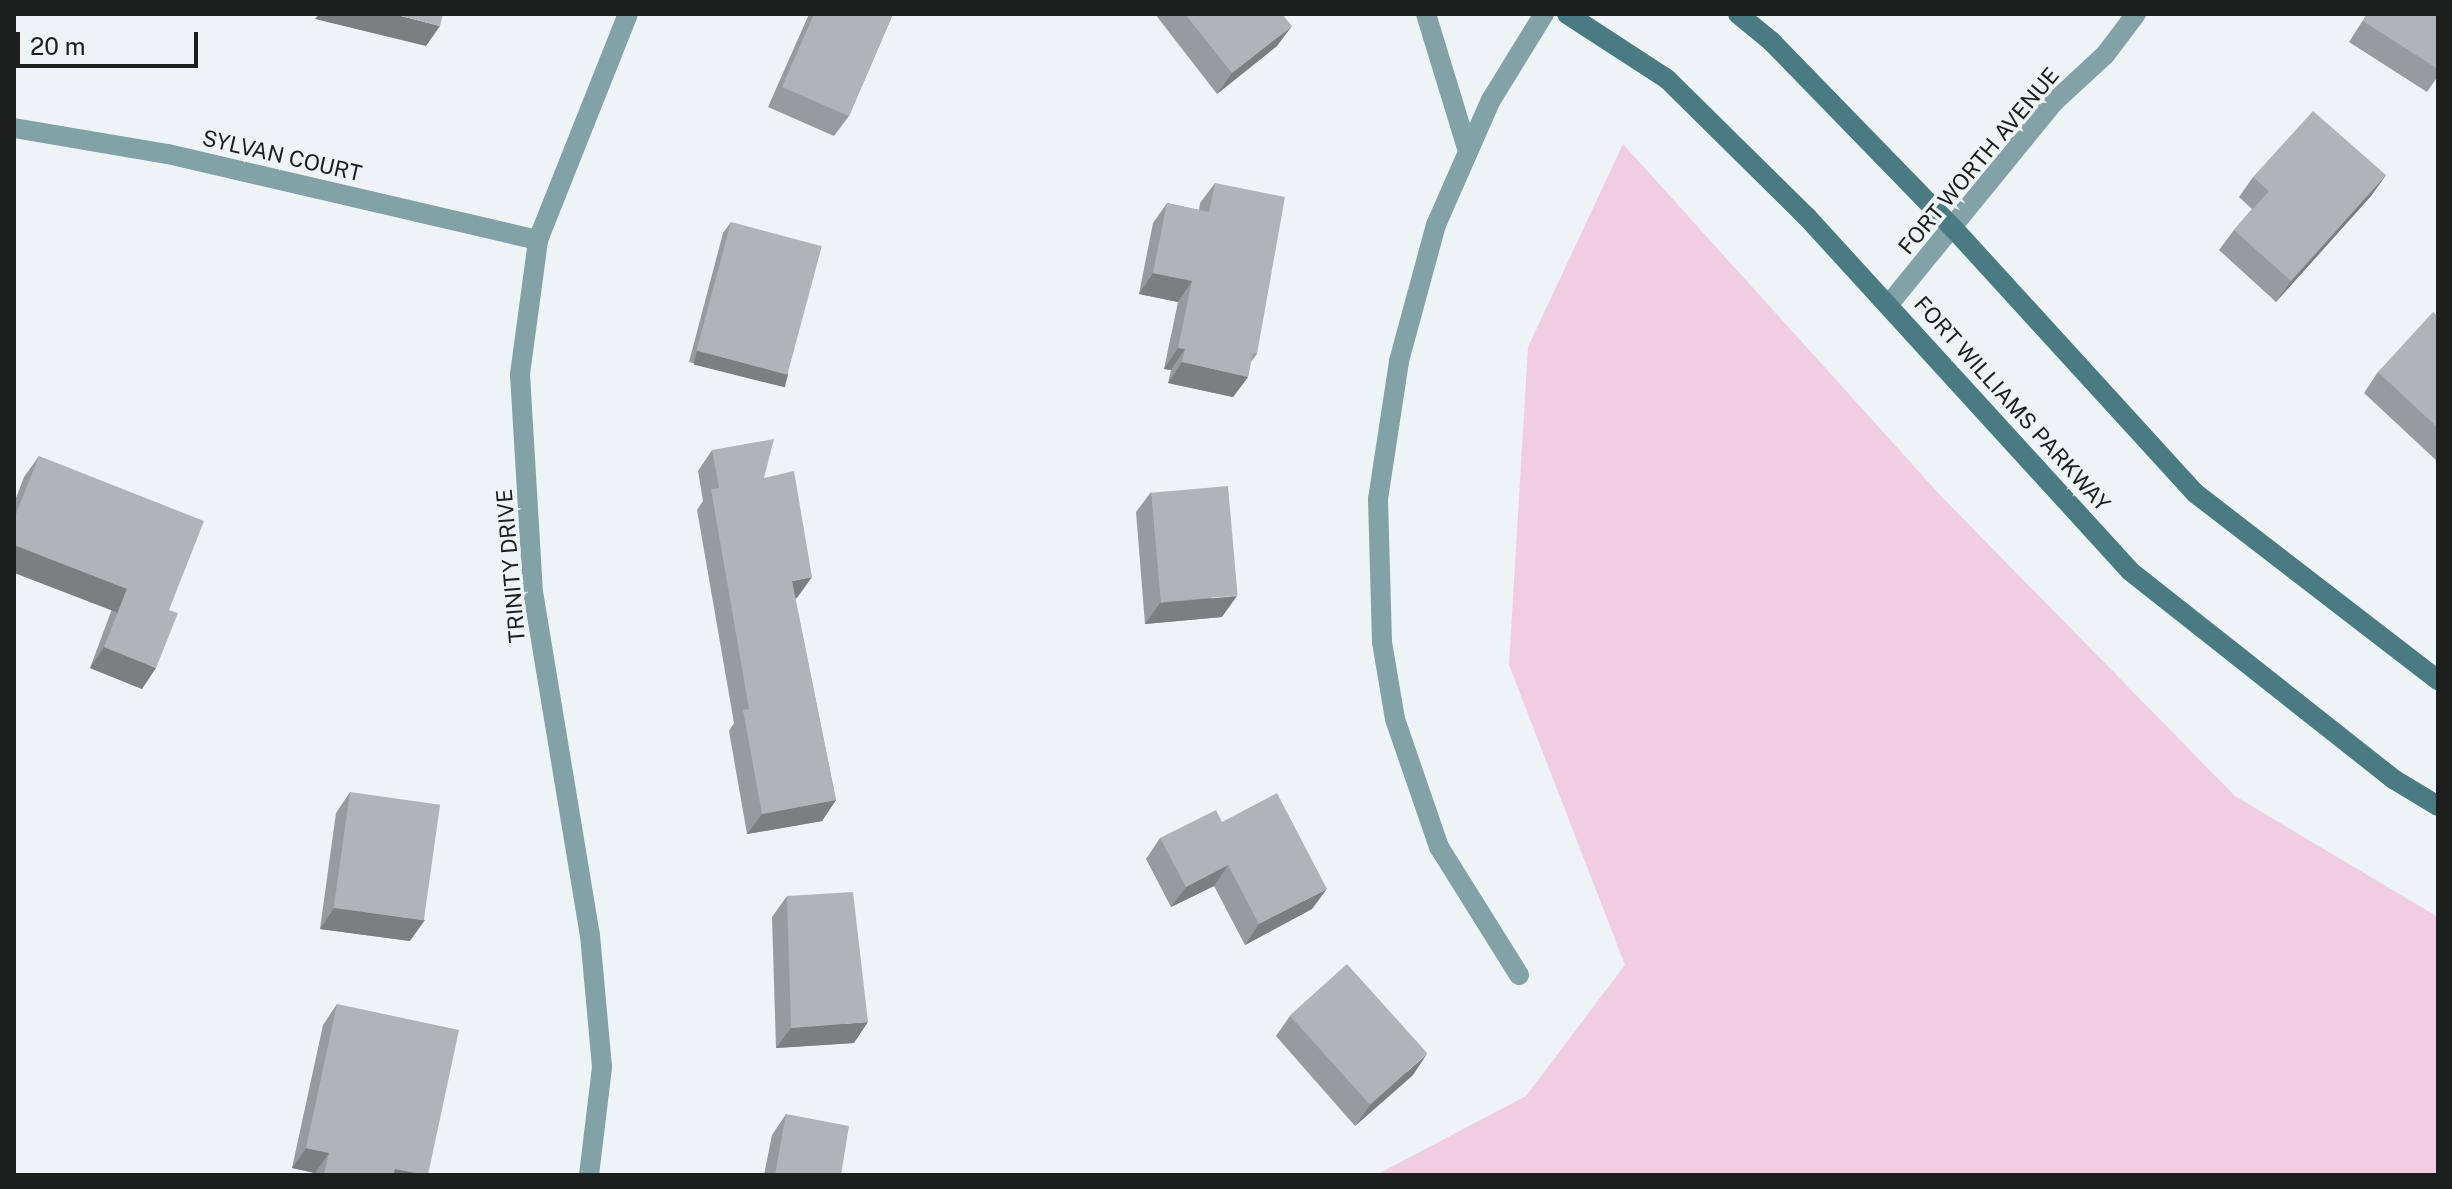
<!DOCTYPE html>
<html>
<head>
<meta charset="utf-8">
<style>
	body { margin:0 }
	#map { position:relative; width:2452px; height:1189px; overflow:hidden; background:#eef4f5; font-family:"Public Sans",sans-serif }
	div>[style] { position:absolute }
	.green>* { inset:0; background:#f1cde1 }
	.street>* { height:20px; margin:-10px; padding:0 10px; transform-origin:10px; border-radius:10px; background:#82a2a7 }
	.secondary>* { height:20px; margin:-10px; padding:0 10px; transform-origin:10px; border-radius:10px; background:#4a7b82 }
	.wall>* { inset:0; background:#969c9d }
	.shaded-wall>* { inset:0; background:#7a7f7f; transform-origin:0 0 }
	.building>* { inset:0; background:#afb5b6; transform-origin:0 0 }
	span { translate:-50% -50%; white-space:nowrap; text-align:center; line-height:1.15; -webkit-text-stroke:7px #eef4f5; paint-order:stroke }
	.street-label { font-size:22px; color:#1d1f1f }
	.frame { position:absolute; inset:0; border:16px solid #1d1f1f; pointer-events:none }
	.scale { position:absolute; left:16px; top:32px; width:182px; height:36px; box-sizing:border-box; border:4px solid #1d1f1f; border-top:0; padding-left:10px; font-size:24px; line-height:28px; white-space:nowrap; color:#1d1f1f; -webkit-text-stroke:6px #eef4f5; paint-order:stroke }
</style>
</head>
<body>
<div id="map">
	<div class="green">
		<i style="clip-path:polygon(1623px 144px,1940px 495px,2235px 796px,2438px 917px,2438px 1175px,1376px 1175px,1526px 1096px,1625px 965px,1509px 665px,1528px 347px)"></i>
	</div>
	<div class="street">
		<i style="left:1426px;top:14px;width:140px;rotate:73deg"></i>
		<i style="left:14px;top:128px;width:156px;rotate:9.6deg"></i>
		<i style="left:168px;top:154px;width:380px;rotate:13.1deg"></i>
		<i style="left:1890px;top:303px;width:259px;rotate:-50.8deg"></i>
		<i style="left:2054px;top:102px;width:69px;rotate:-42.7deg"></i>
		<i style="left:2105px;top:55px;width:51px;rotate:-52.9deg"></i>
		<i style="left:1519px;top:975px;width:151px;rotate:-122deg"></i>
		<i style="left:1439px;top:847px;width:135px;rotate:-109deg"></i>
		<i style="left:1395px;top:719px;width:78px;rotate:-99.6deg"></i>
		<i style="left:1382px;top:642px;width:143px;rotate:-91.6deg"></i>
		<i style="left:1378px;top:499px;width:140px;rotate:-81.3deg"></i>
		<i style="left:1399px;top:361px;width:141px;rotate:-74.8deg"></i>
		<i style="left:1436px;top:225px;width:137px;rotate:-66.3deg"></i>
		<i style="left:1491px;top:100px;width:101px;rotate:-58.4deg"></i>
		<i style="left:589px;top:1175px;width:109px;rotate:-83.1deg"></i>
		<i style="left:602px;top:1067px;width:132px;rotate:-95.2deg"></i>
		<i style="left:590px;top:936px;width:348px;rotate:-99.4deg"></i>
		<i style="left:533px;top:593px;width:219px;rotate:-93.4deg"></i>
		<i style="left:520px;top:374px;width:135px;rotate:-82.3deg"></i>
		<i style="left:538px;top:240px;width:243px;rotate:-68.3deg"></i>
	</div>
	<div class="secondary">
		<i style="left:1567px;top:14px;width:119px;rotate:33deg"></i>
		<i style="left:1667px;top:79px;width:197px;rotate:44.6deg"></i>
		<i style="left:1807px;top:217px;width:479px;rotate:47.6deg"></i>
		<i style="left:2130px;top:571px;width:337px;rotate:38.3deg"></i>
		<i style="left:2395px;top:780px;width:50px;rotate:31.2deg"></i>
		<i style="left:1738px;top:14px;width:43px;rotate:39.3deg"></i>
		<i style="left:1771px;top:41px;width:262px;rotate:45.8deg"></i>
		<i style="left:1954px;top:229px;width:357px;rotate:47.6deg"></i>
		<i style="left:2195px;top:493px;width:307px;rotate:37.6deg"></i>
	</div>
	<div class="wall">
		<i style="clip-path:polygon(809px 14px,893px 14px,849px 116px,834px 136px,768px 107px)"></i>
		<i style="clip-path:polygon(1155px 14px,1282px 14px,1277px 46px,1217px 94px)"></i>
		<i style="clip-path:polygon(2367px 14px,2438px 14px,2438px 76px,2427px 92px,2349px 42px)"></i>
		<i style="clip-path:polygon(2386px 175px,2371px 196px,2276px 302px,2219px 250px,2234px 230px,2252px 209px,2239px 197px,2253px 177px)"></i>
		<i style="clip-path:polygon(1215px 183px,1257px 354px,1250px 363px,1248px 377px,1233px 397px,1168px 383px,1171px 370px,1164px 369px,1178px 302px,1139px 294px,1153px 223px,1167px 203px,1199px 210px,1200px 203px)"></i>
		<i style="clip-path:polygon(731px 222px,788px 374px,780px 385px,689px 362px,723px 233px)"></i>
		<i style="clip-path:polygon(2438px 317px,2438px 462px,2364px 393px,2378px 372px)"></i>
		<i style="clip-path:polygon(712px 450px,764px 478px,797px 598px,795px 598px,836px 800px,822px 821px,747px 834px,729px 731px,734px 723px,697px 510px,703px 501px,698px 471px)"></i>
		<i style="clip-path:polygon(39px 456px,169px 610px,142px 689px,90px 668px,112px 609px,14px 571px,14px 503px,24px 477px)"></i>
		<i style="clip-path:polygon(1151px 492px,1222px 617px,1145px 624px,1136px 512px)"></i>
		<i style="clip-path:polygon(350px 792px,410px 941px,320px 929px,336px 813px)"></i>
		<i style="clip-path:polygon(1222px 822px,1312px 909px,1245px 945px,1214px 886px,1171px 907px,1146px 859px,1160px 838px)"></i>
		<i style="clip-path:polygon(787px 896px,854px 1043px,776px 1048px,772px 917px)"></i>
		<i style="clip-path:polygon(337px 1004px,428px 1175px,314px 1175px,315px 1173px,292px 1168px,323px 1025px)"></i>
		<i style="clip-path:polygon(1290px 1016px,1413px 1075px,1355px 1126px,1276px 1036px)"></i>
		<i style="clip-path:polygon(786px 1114px,841px 1175px,764px 1175px,772px 1135px)"></i>
	</div>
	<div class="shaded-wall">
		<i style="clip-path:polygon(319px 14px,393px 14px,440px 26px,426px 46px,315px 19px)"></i>
		<i style="clip-path:polygon(1292px 26px,1277px 46px,1217px 94px,1232px 73px)"></i>
		<i style="clip-path:polygon(2386px 175px,2371px 196px,2276px 302px,2291px 281px)"></i>
		<i style="clip-path:polygon(1153px 273px,1192px 281px,1178px 302px,1139px 294px)"></i>
		<i style="clip-path:polygon(1178px 348px,1185px 349px,1171px 370px,1164px 369px)"></i>
		<i style="left:697px;top:351px;width:94px;height:14px;rotate:14deg"></i>
		<i style="clip-path:polygon(1182px 362px,1248px 377px,1233px 397px,1168px 383px)"></i>
		<i style="left:14px;top:545px;width:121px;height:26px;rotate:21deg"></i>
		<i style="clip-path:polygon(812px 577px,797px 598px,777px 602px,792px 581px)"></i>
		<i style="clip-path:polygon(1237px 596px,1222px 617px,1145px 624px,1160px 603px)"></i>
		<i style="clip-path:polygon(104px 647px,156px 668px,142px 689px,90px 668px)"></i>
		<i style="clip-path:polygon(836px 800px,822px 821px,747px 834px,762px 814px)"></i>
		<i style="clip-path:polygon(1228px 865px,1214px 886px,1171px 907px,1186px 887px)"></i>
		<i style="clip-path:polygon(1327px 889px,1312px 909px,1245px 945px,1259px 924px)"></i>
		<i style="clip-path:polygon(334px 908px,425px 920px,410px 941px,320px 929px)"></i>
		<i style="clip-path:polygon(868px 1022px,854px 1043px,776px 1048px,791px 1028px)"></i>
		<i style="clip-path:polygon(1427px 1054px,1413px 1075px,1355px 1126px,1370px 1105px)"></i>
		<i style="clip-path:polygon(306px 1148px,329px 1153px,315px 1173px,292px 1168px)"></i>
		<i style="clip-path:polygon(395px 1169px,424px 1175px,391px 1175px)"></i>
	</div>
	<div class="building">
		<i style="clip-path:polygon(393px 14px,443px 14px,440px 26px)"></i>
		<i style="clip-path:polygon(814px 14px,893px 14px,849px 116px,782px 87px)"></i>
		<i style="clip-path:polygon(1185px 14px,1282px 14px,1292px 26px,1232px 73px)"></i>
		<i style="clip-path:polygon(2368px 14px,2438px 14px,2438px 69px,2363px 21px)"></i>
		<i style="clip-path:polygon(2313px 111px,2386px 175px,2291px 281px,2234px 230px,2269px 191px,2253px 177px)"></i>
		<i style="clip-path:polygon(1215px 183px,1285px 197px,1257px 354px,1253px 353px,1248px 377px,1182px 362px,1185px 349px,1178px 348px,1192px 281px,1153px 273px,1167px 203px,1209px 212px)"></i>
		<i style="left:731px;top:222px;width:94px;height:133px;rotate:15deg"></i>
		<i style="clip-path:polygon(2433px 312px,2438px 317px,2438px 428px,2378px 372px)"></i>
		<i style="clip-path:polygon(774px 439px,764px 478px,794px 471px,812px 577px,792px 581px,836px 800px,762px 814px,743px 710px,749px 709px,711px 489px,719px 488px,712px 450px)"></i>
		<i style="clip-path:polygon(39px 456px,204px 521px,169px 610px,178px 613px,156px 668px,104px 647px,127px 589px,14px 545px,14px 519px)"></i>
		<i style="left:1228px;top:486px;width:110px;height:77px;rotate:85deg"></i>
		<i style="left:350px;top:792px;width:91px;height:117px;rotate:8deg"></i>
		<i style="clip-path:polygon(1277px 793px,1327px 889px,1259px 924px,1228px 865px,1186px 887px,1160px 838px,1216px 810px,1222px 822px)"></i>
		<i style="clip-path:polygon(853px 892px,868px 1022px,791px 1028px,787px 896px)"></i>
		<i style="left:1347px;top:964px;width:120px;height:77px;rotate:48deg"></i>
		<i style="clip-path:polygon(337px 1004px,459px 1030px,428px 1175px,395px 1169px,393px 1175px,324px 1175px,329px 1153px,306px 1148px)"></i>
		<i style="clip-path:polygon(786px 1114px,849px 1126px,841px 1175px,775px 1175px)"></i>
	</div>
	<div class="street-label">
		<span style="left:282px;top:156px;rotate:13deg">SYLVAN COURT</span>
		<span style="left:1979px;top:161px;rotate:-50deg">FORT WORTH AVENUE</span>
		<span style="left:2012px;top:404px;rotate:48deg">FORT WILLIAMS PARKWAY</span>
		<span style="left:511px;top:566px;rotate:-95deg">TRINITY DRIVE</span>
	</div>
	<div class="frame"></div>
	<div class="scale">20 m</div>
</div>
</body>
</html>
